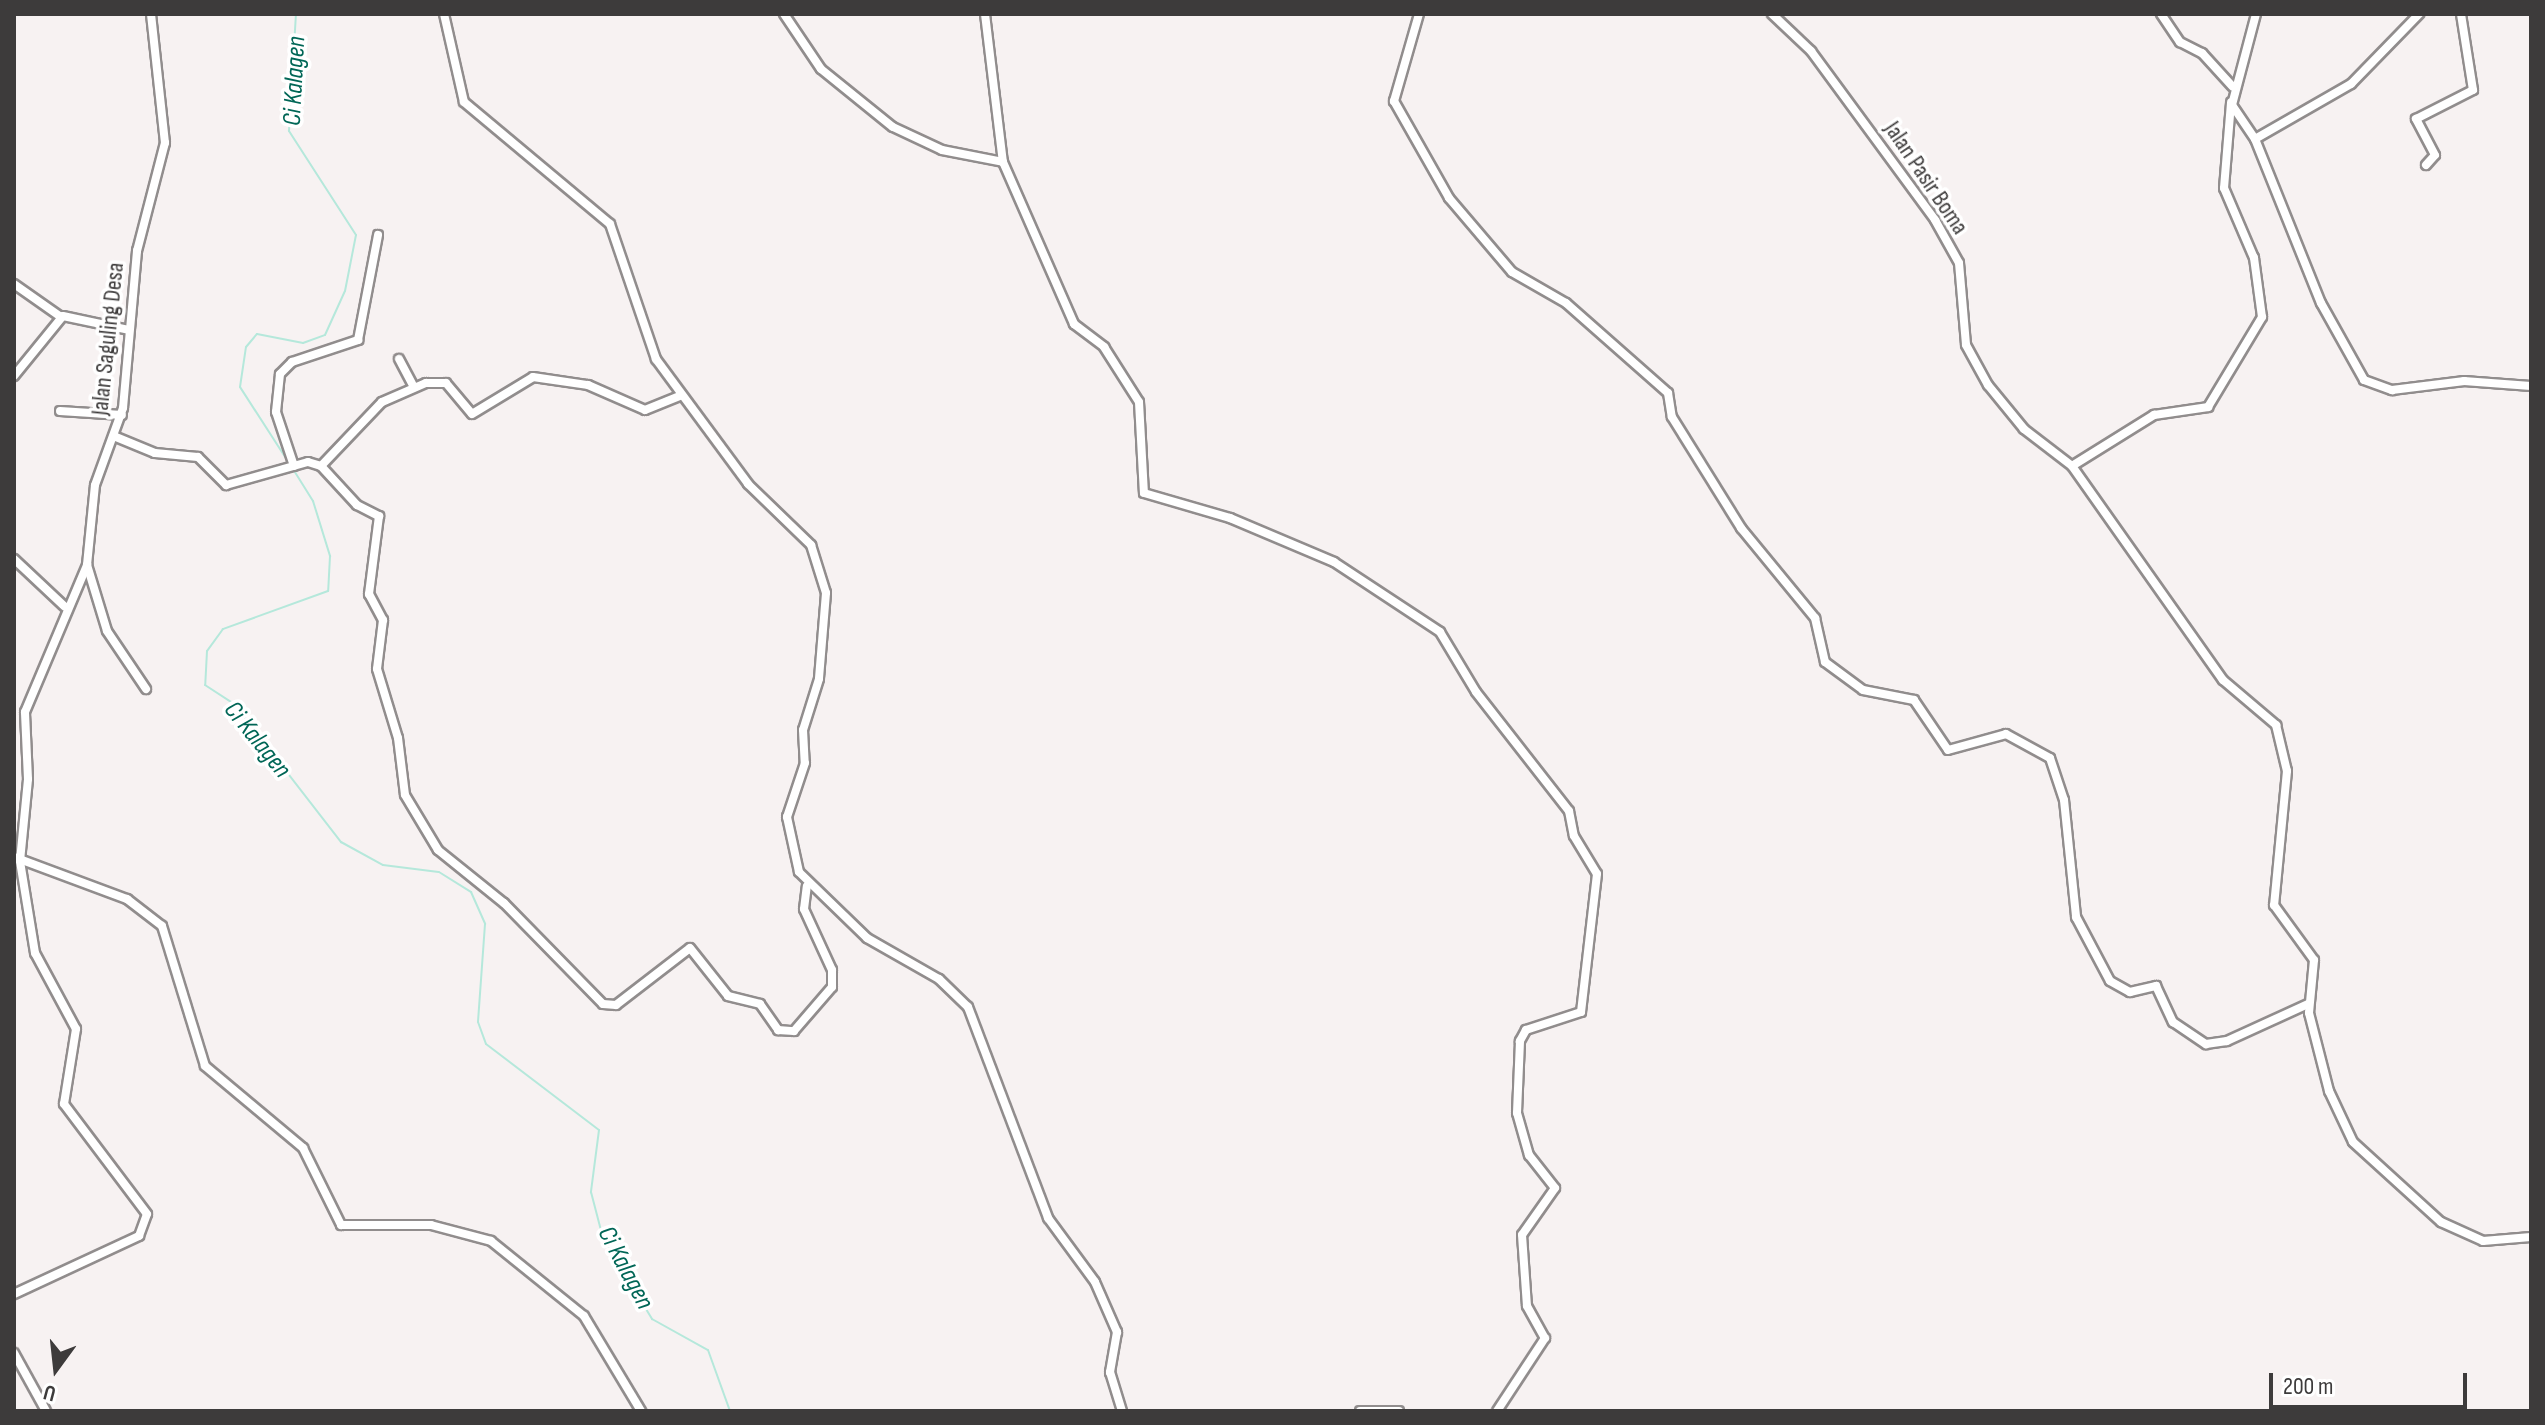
<!DOCTYPE html>
<html>
<head>
<meta charset="utf-8">
<style>
	body { margin:0 }
	#map { position:relative; width:2545px; height:1425px; overflow:hidden; background:#f7f2f2; font-family:"Sofia Sans Condensed",sans-serif }
	div>[style] { position:absolute }
	.stream>* { height:2px; margin:-1px; padding:0 1px; transform-origin:1px; border-radius:1px; background:#b5e8db }
	.roads { filter:drop-shadow(2px 0 #918d8d) drop-shadow(-2px 0 #918d8d) drop-shadow(0 2px #918d8d) drop-shadow(0 -2px #918d8d) }
	.minor>* { height:8px; margin:-4px; padding:0 4px; transform-origin:4px; border-radius:4px; background:#fff }
	span { translate:-50% -50%; white-space:nowrap; text-align:center; line-height:1.15; -webkit-text-stroke:7px #fff; paint-order:stroke }
	.street-label { font-size:24px; color:#3d3b3b }
	.water-label { font-size:26px; color:#006656; font-style:italic }
	.frame { position:absolute; inset:0; border:16px solid #3d3b3b; pointer-events:none }
	.north { position:absolute; left:16px; top:1329px; width:80px; height:80px; -webkit-text-stroke:6px #fff; paint-order:stroke; rotate:195deg; font-size:22px; font-weight:700; line-height:32px; text-align:center; color:#3d3b3b }
	.north::after { content:''; display:block; margin:auto; width:28px; height:36px; background:#3d3b3b; clip-path:polygon(50% 0,100% 100%,50% 72%,0 100%) }
	.scale { position:absolute; left:2269px; top:1373px; width:198px; height:36px; box-sizing:border-box; border:4px solid #3d3b3b; border-top:0; padding-left:10px; font-size:24px; line-height:28px; white-space:nowrap; color:#3d3b3b; -webkit-text-stroke:6px #fff; paint-order:stroke }
</style>
</head>
<body>
<div id="map">
	<div class="stream">
		<i style="left:289px;top:463px;width:90px;rotate:-122.8deg"></i>
		<i style="left:240px;top:387px;width:40px;rotate:-81.5deg"></i>
		<i style="left:246px;top:347px;width:17px;rotate:-50deg"></i>
		<i style="left:257px;top:334px;width:47px;rotate:11.1deg"></i>
		<i style="left:303px;top:343px;width:23px;rotate:-20deg"></i>
		<i style="left:325px;top:335px;width:48px;rotate:-65.6deg"></i>
		<i style="left:345px;top:291px;width:57px;rotate:-78.9deg"></i>
		<i style="left:356px;top:235px;width:124px;rotate:-122.8deg"></i>
		<i style="left:289px;top:131px;width:117px;rotate:-86.6deg"></i>
		<i style="left:293px;top:469px;width:38px;rotate:58deg"></i>
		<i style="left:313px;top:501px;width:58px;rotate:72.8deg"></i>
		<i style="left:330px;top:556px;width:35px;rotate:93deg"></i>
		<i style="left:328px;top:591px;width:112px;rotate:160.1deg"></i>
		<i style="left:223px;top:629px;width:27px;rotate:126deg"></i>
		<i style="left:207px;top:651px;width:34px;rotate:93deg"></i>
		<i style="left:205px;top:685px;width:35px;rotate:33deg"></i>
		<i style="left:234px;top:704px;width:175px;rotate:52.2deg"></i>
		<i style="left:341px;top:842px;width:48px;rotate:28.7deg"></i>
		<i style="left:383px;top:865px;width:56px;rotate:7.1deg"></i>
		<i style="left:439px;top:872px;width:38px;rotate:32deg"></i>
		<i style="left:471px;top:892px;width:35px;rotate:66deg"></i>
		<i style="left:485px;top:924px;width:98px;rotate:94.1deg"></i>
		<i style="left:478px;top:1022px;width:23px;rotate:70deg"></i>
		<i style="left:486px;top:1044px;width:142px;rotate:37.3deg"></i>
		<i style="left:599px;top:1130px;width:63px;rotate:97.4deg"></i>
		<i style="left:591px;top:1192px;width:48px;rotate:75.4deg"></i>
		<i style="left:603px;top:1238px;width:95px;rotate:58.8deg"></i>
		<i style="left:652px;top:1319px;width:64px;rotate:29deg"></i>
		<i style="left:708px;top:1350px;width:65px;rotate:70.2deg"></i>
	</div>
	<div class="roads">
		<div class="minor">
			<i style="left:444px;top:14px;width:90px;rotate:77.2deg"></i>
			<i style="left:464px;top:102px;width:190px;rotate:39.9deg"></i>
			<i style="left:610px;top:224px;width:143px;rotate:71.2deg"></i>
			<i style="left:656px;top:359px;width:155px;rotate:53.6deg"></i>
			<i style="left:748px;top:484px;width:88px;rotate:44.1deg"></i>
			<i style="left:811px;top:545px;width:50px;rotate:72.6deg"></i>
			<i style="left:826px;top:593px;width:86px;rotate:94.7deg"></i>
			<i style="left:819px;top:679px;width:53px;rotate:107.4deg"></i>
			<i style="left:803px;top:730px;width:33px;rotate:87deg"></i>
			<i style="left:805px;top:763px;width:57px;rotate:108.4deg"></i>
			<i style="left:787px;top:817px;width:56px;rotate:77.7deg"></i>
			<i style="left:799px;top:872px;width:95px;rotate:44.1deg"></i>
			<i style="left:867px;top:938px;width:83px;rotate:29.7deg"></i>
			<i style="left:939px;top:979px;width:40px;rotate:44deg"></i>
			<i style="left:968px;top:1007px;width:226px;rotate:69.2deg"></i>
			<i style="left:1048px;top:1218px;width:79px;rotate:53.7deg"></i>
			<i style="left:1095px;top:1282px;width:55px;rotate:66.3deg"></i>
			<i style="left:1117px;top:1332px;width:41px;rotate:99.9deg"></i>
			<i style="left:1110px;top:1372px;width:41px;rotate:72.9deg"></i>
			<i style="left:784px;top:14px;width:66px;rotate:56.1deg"></i>
			<i style="left:821px;top:69px;width:92px;rotate:38.9deg"></i>
			<i style="left:893px;top:127px;width:54px;rotate:25.1deg"></i>
			<i style="left:942px;top:150px;width:62px;rotate:11.1deg"></i>
			<i style="left:985px;top:14px;width:149px;rotate:83.1deg"></i>
			<i style="left:1003px;top:162px;width:177px;rotate:66.3deg"></i>
			<i style="left:1074px;top:324px;width:38px;rotate:37deg"></i>
			<i style="left:1104px;top:347px;width:65px;rotate:57.5deg"></i>
			<i style="left:1139px;top:402px;width:91px;rotate:86.9deg"></i>
			<i style="left:1144px;top:493px;width:90px;rotate:16.2deg"></i>
			<i style="left:1230px;top:518px;width:113px;rotate:22.9deg"></i>
			<i style="left:1334px;top:562px;width:127px;rotate:33.4deg"></i>
			<i style="left:1440px;top:632px;width:70px;rotate:59deg"></i>
			<i style="left:1476px;top:692px;width:151px;rotate:52deg"></i>
			<i style="left:1569px;top:811px;width:25px;rotate:79deg"></i>
			<i style="left:1574px;top:836px;width:44px;rotate:58.8deg"></i>
			<i style="left:1597px;top:874px;width:139px;rotate:96.6deg"></i>
			<i style="left:1581px;top:1012px;width:58px;rotate:161.9deg"></i>
			<i style="left:1526px;top:1030px;width:13px;rotate:119deg"></i>
			<i style="left:1520px;top:1041px;width:72px;rotate:92.4deg"></i>
			<i style="left:1517px;top:1113px;width:44px;rotate:74.1deg"></i>
			<i style="left:1529px;top:1155px;width:42px;rotate:51.8deg"></i>
			<i style="left:1555px;top:1188px;width:57px;rotate:125.1deg"></i>
			<i style="left:1522px;top:1235px;width:71px;rotate:86deg"></i>
			<i style="left:1527px;top:1306px;width:37px;rotate:61deg"></i>
			<i style="left:1545px;top:1338px;width:87px;rotate:123.3deg"></i>
			<i style="left:1419px;top:14px;width:91px;rotate:106deg"></i>
			<i style="left:1394px;top:101px;width:112px;rotate:60.4deg"></i>
			<i style="left:1449px;top:198px;width:97px;rotate:49.6deg"></i>
			<i style="left:1512px;top:272px;width:62px;rotate:29.9deg"></i>
			<i style="left:1566px;top:303px;width:136px;rotate:41.4deg"></i>
			<i style="left:1668px;top:393px;width:24px;rotate:81deg"></i>
			<i style="left:1672px;top:417px;width:131px;rotate:58.1deg"></i>
			<i style="left:1741px;top:528px;width:117px;rotate:50.6deg"></i>
			<i style="left:1815px;top:618px;width:45px;rotate:77.2deg"></i>
			<i style="left:1825px;top:662px;width:47px;rotate:36.4deg"></i>
			<i style="left:1863px;top:690px;width:52px;rotate:11.1deg"></i>
			<i style="left:1914px;top:700px;width:60px;rotate:55.8deg"></i>
			<i style="left:1948px;top:750px;width:60px;rotate:-15.4deg"></i>
			<i style="left:2006px;top:734px;width:50px;rotate:28.6deg"></i>
			<i style="left:2050px;top:758px;width:44px;rotate:71.6deg"></i>
			<i style="left:2064px;top:800px;width:118px;rotate:84.1deg"></i>
			<i style="left:2076px;top:917px;width:72px;rotate:62deg"></i>
			<i style="left:2110px;top:981px;width:23px;rotate:29deg"></i>
			<i style="left:2130px;top:992px;width:27px;rotate:-13deg"></i>
			<i style="left:2156px;top:986px;width:40px;rotate:65deg"></i>
			<i style="left:2173px;top:1022px;width:40px;rotate:34deg"></i>
			<i style="left:2206px;top:1044px;width:21px;rotate:-8deg"></i>
			<i style="left:2227px;top:1041px;width:89px;rotate:-24.6deg"></i>
			<i style="left:1772px;top:14px;width:54px;rotate:43.5deg"></i>
			<i style="left:1811px;top:51px;width:210px;rotate:53.7deg"></i>
			<i style="left:1935px;top:220px;width:49px;rotate:60.8deg"></i>
			<i style="left:1959px;top:263px;width:82px;rotate:85.1deg"></i>
			<i style="left:1966px;top:345px;width:46px;rotate:61.2deg"></i>
			<i style="left:1988px;top:385px;width:57px;rotate:50.7deg"></i>
			<i style="left:2024px;top:429px;width:61px;rotate:37.6deg"></i>
			<i style="left:2072px;top:466px;width:262px;rotate:54.8deg"></i>
			<i style="left:2223px;top:680px;width:70px;rotate:40.3deg"></i>
			<i style="left:2276px;top:725px;width:47px;rotate:76.6deg"></i>
			<i style="left:2287px;top:771px;width:135px;rotate:95.5deg"></i>
			<i style="left:2274px;top:905px;width:68px;rotate:54deg"></i>
			<i style="left:2314px;top:960px;width:53px;rotate:95.4deg"></i>
			<i style="left:2309px;top:1013px;width:81px;rotate:75.6deg"></i>
			<i style="left:2329px;top:1091px;width:56px;rotate:64.8deg"></i>
			<i style="left:2353px;top:1142px;width:119px;rotate:42.3deg"></i>
			<i style="left:2441px;top:1222px;width:46px;rotate:24.3deg"></i>
			<i style="left:2483px;top:1241px;width:48px;rotate:-4.8deg"></i>
			<i style="left:2161px;top:14px;width:34px;rotate:56deg"></i>
			<i style="left:2180px;top:42px;width:25px;rotate:27deg"></i>
			<i style="left:2202px;top:53px;width:45px;rotate:47.7deg"></i>
			<i style="left:2256px;top:14px;width:94px;rotate:104.8deg"></i>
			<i style="left:2232px;top:105px;width:41px;rotate:55.9deg"></i>
			<i style="left:2255px;top:139px;width:177px;rotate:68.1deg"></i>
			<i style="left:2321px;top:303px;width:88px;rotate:60.8deg"></i>
			<i style="left:2364px;top:380px;width:30px;rotate:20deg"></i>
			<i style="left:2392px;top:390px;width:73px;rotate:-7.1deg"></i>
			<i style="left:2464px;top:381px;width:67px;rotate:4.3deg"></i>
			<i style="left:2255px;top:139px;width:111px;rotate:-29.8deg"></i>
			<i style="left:2351px;top:84px;width:98px;rotate:-45.8deg"></i>
			<i style="left:2426px;top:165px;width:13px;rotate:-48deg"></i>
			<i style="left:2435px;top:155px;width:41px;rotate:-117.8deg"></i>
			<i style="left:2416px;top:119px;width:64px;rotate:-27deg"></i>
			<i style="left:2473px;top:90px;width:77px;rotate:-99deg"></i>
			<i style="left:14px;top:284px;width:57px;rotate:35.1deg"></i>
			<i style="left:399px;top:359px;width:32px;rotate:62deg"></i>
			<i style="left:14px;top:376px;width:77px;rotate:-50.8deg"></i>
			<i style="left:63px;top:316px;width:67px;rotate:12deg"></i>
			<i style="left:60px;top:411px;width:62px;rotate:3.7deg"></i>
			<i style="left:116px;top:437px;width:42px;rotate:22.3deg"></i>
			<i style="left:155px;top:453px;width:43px;rotate:5.3deg"></i>
			<i style="left:198px;top:457px;width:40px;rotate:45deg"></i>
			<i style="left:226px;top:485px;width:85px;rotate:-15.7deg"></i>
			<i style="left:308px;top:462px;width:14px;rotate:17deg"></i>
			<i style="left:321px;top:466px;width:88px;rotate:-46.4deg"></i>
			<i style="left:382px;top:402px;width:48px;rotate:-23.4deg"></i>
			<i style="left:426px;top:383px;width:20px"></i>
			<i style="left:446px;top:383px;width:40px;rotate:50deg"></i>
			<i style="left:472px;top:414px;width:71px;rotate:-31.2deg"></i>
			<i style="left:533px;top:377px;width:56px;rotate:8.3deg"></i>
			<i style="left:588px;top:385px;width:62px;rotate:23.7deg"></i>
			<i style="left:645px;top:410px;width:40px;rotate:-22deg"></i>
			<i style="left:294px;top:466px;width:57px;rotate:-108.4deg"></i>
			<i style="left:276px;top:412px;width:38px;rotate:-84deg"></i>
			<i style="left:280px;top:374px;width:17px;rotate:-45deg"></i>
			<i style="left:292px;top:362px;width:70px;rotate:-18.4deg"></i>
			<i style="left:358px;top:340px;width:107px;rotate:-79.2deg"></i>
			<i style="left:321px;top:466px;width:53px;rotate:47.3deg"></i>
			<i style="left:357px;top:505px;width:25px;rotate:27deg"></i>
			<i style="left:379px;top:516px;width:79px;rotate:97.3deg"></i>
			<i style="left:369px;top:594px;width:30px;rotate:62deg"></i>
			<i style="left:383px;top:620px;width:49px;rotate:97deg"></i>
			<i style="left:377px;top:669px;width:72px;rotate:73.1deg"></i>
			<i style="left:398px;top:738px;width:57px;rotate:83deg"></i>
			<i style="left:405px;top:795px;width:64px;rotate:59deg"></i>
			<i style="left:438px;top:850px;width:85px;rotate:38.8deg"></i>
			<i style="left:504px;top:903px;width:141px;rotate:45.6deg"></i>
			<i style="left:603px;top:1004px;width:13px;rotate:4deg"></i>
			<i style="left:616px;top:1005px;width:93px;rotate:-37.6deg"></i>
			<i style="left:690px;top:948px;width:61px;rotate:51.6deg"></i>
			<i style="left:728px;top:996px;width:33px;rotate:14deg"></i>
			<i style="left:760px;top:1004px;width:32px;rotate:55deg"></i>
			<i style="left:778px;top:1030px;width:16px;rotate:4deg"></i>
			<i style="left:794px;top:1031px;width:58px;rotate:-49.2deg"></i>
			<i style="left:832px;top:987px;width:17px;rotate:-90deg"></i>
			<i style="left:832px;top:970px;width:67px;rotate:-114.7deg"></i>
			<i style="left:804px;top:909px;width:23px;rotate:-83deg"></i>
			<i style="left:2072px;top:466px;width:97px;rotate:-31.9deg"></i>
			<i style="left:2154px;top:415px;width:55px;rotate:-8.4deg"></i>
			<i style="left:2208px;top:407px;width:105px;rotate:-59deg"></i>
			<i style="left:2262px;top:317px;width:60px;rotate:-97.7deg"></i>
			<i style="left:2254px;top:258px;width:76px;rotate:-113.2deg"></i>
			<i style="left:2224px;top:188px;width:86px;rotate:-85.3deg"></i>
			<i style="left:14px;top:559px;width:69px;rotate:43.2deg"></i>
			<i style="left:87px;top:565px;width:69px;rotate:73.1deg"></i>
			<i style="left:107px;top:631px;width:70px;rotate:56.1deg"></i>
			<i style="left:14px;top:857px;width:121px;rotate:20.4deg"></i>
			<i style="left:127px;top:899px;width:44px;rotate:37.6deg"></i>
			<i style="left:162px;top:926px;width:146px;rotate:72.9deg"></i>
			<i style="left:205px;top:1066px;width:128px;rotate:39.9deg"></i>
			<i style="left:303px;top:1148px;width:86px;rotate:63.7deg"></i>
			<i style="left:341px;top:1225px;width:90px"></i>
			<i style="left:431px;top:1225px;width:62px;rotate:14.9deg"></i>
			<i style="left:491px;top:1241px;width:119px;rotate:38.9deg"></i>
			<i style="left:584px;top:1316px;width:111px;rotate:59deg"></i>
			<i style="left:14px;top:1294px;width:138px;rotate:-24.9deg"></i>
			<i style="left:139px;top:1236px;width:23px;rotate:-70deg"></i>
			<i style="left:147px;top:1214px;width:138px;rotate:-127deg"></i>
			<i style="left:64px;top:1104px;width:76px;rotate:-80.9deg"></i>
			<i style="left:76px;top:1029px;width:86px;rotate:-118.3deg"></i>
			<i style="left:35px;top:953px;width:93px;rotate:-99.3deg"></i>
			<i style="left:20px;top:861px;width:82px;rotate:-84.4deg"></i>
			<i style="left:28px;top:779px;width:67px;rotate:-92.6deg"></i>
			<i style="left:25px;top:712px;width:160px;rotate:-67.1deg"></i>
			<i style="left:87px;top:565px;width:80px;rotate:-84.3deg"></i>
			<i style="left:95px;top:485px;width:82px;rotate:-70deg"></i>
			<i style="left:123px;top:408px;width:158px;rotate:-84.9deg"></i>
			<i style="left:137px;top:251px;width:112px;rotate:-75.5deg"></i>
			<i style="left:165px;top:143px;width:130px;rotate:-96.2deg"></i>
			<i style="left:14px;top:1353px;width:66px;rotate:61.1deg"></i>
			<i style="left:1360px;top:1411px;width:39px"></i>
		</div>
	</div>
	<div class="street-label">
		<span style="left:1926px;top:178px;rotate:56deg">Jalan Pasir Boma</span>
		<span style="left:108px;top:339px;rotate:-84deg">Jalan Saguling Desa</span>
	</div>
	<div class="water-label">
		<span style="left:295px;top:81px;rotate:-87deg">Ci Kalagen</span>
		<span style="left:257px;top:740px;rotate:51deg">Ci Kalagen</span>
		<span style="left:625px;top:1268px;rotate:62deg">Ci Kalagen</span>
	</div>
	<div class="frame"></div>
	<div class="north">U</div>
	<div class="scale">200 m</div>
</div>
</body>
</html>
